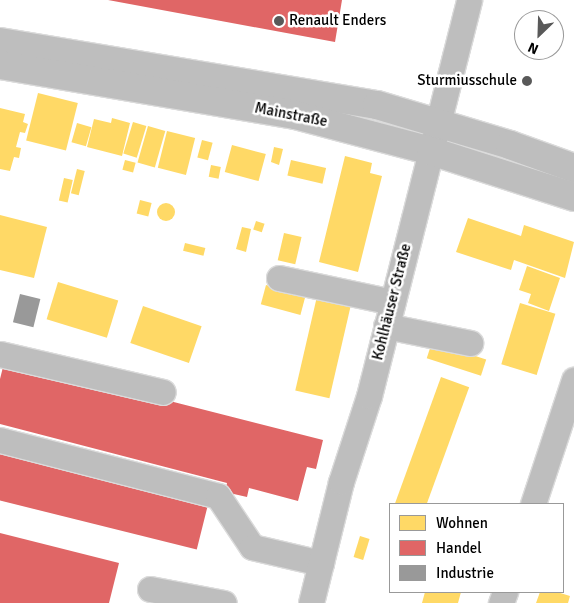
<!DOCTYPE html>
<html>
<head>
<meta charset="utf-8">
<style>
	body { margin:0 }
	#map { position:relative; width:574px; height:603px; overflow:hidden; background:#fff; font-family:Signika,sans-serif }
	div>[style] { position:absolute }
	.homes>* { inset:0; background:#ffd966; transform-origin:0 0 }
	.round { border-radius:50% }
	.shops>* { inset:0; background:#e06666; transform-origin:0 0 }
	.industry>* { inset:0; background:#999; transform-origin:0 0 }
	.roads { filter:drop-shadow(1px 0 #dbdbdb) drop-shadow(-1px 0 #dbdbdb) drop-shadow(0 1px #dbdbdb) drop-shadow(0 -1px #dbdbdb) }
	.minor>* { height:25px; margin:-12.5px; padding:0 12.5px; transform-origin:12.5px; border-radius:12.5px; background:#bebebe }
	.major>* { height:28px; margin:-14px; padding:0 14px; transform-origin:14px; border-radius:14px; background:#bebebe }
	.dots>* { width:14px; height:14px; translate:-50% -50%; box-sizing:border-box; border:2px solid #fff; border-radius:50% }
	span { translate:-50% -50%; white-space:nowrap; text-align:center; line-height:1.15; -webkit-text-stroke:5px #fff; paint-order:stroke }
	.poi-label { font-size:15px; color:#000 }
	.left { translate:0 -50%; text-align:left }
	.right { translate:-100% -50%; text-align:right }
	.street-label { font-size:15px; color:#000 }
	.legend { position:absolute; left:389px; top:503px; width:175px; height:90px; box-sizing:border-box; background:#fff; border:1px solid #999; margin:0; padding:6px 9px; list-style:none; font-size:15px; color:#000 }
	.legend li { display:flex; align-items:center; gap:10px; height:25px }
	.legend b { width:25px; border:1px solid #999 }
	.north { position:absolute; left:514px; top:10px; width:50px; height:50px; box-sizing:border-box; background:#fff; border:1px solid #999; border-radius:50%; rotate:204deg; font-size:14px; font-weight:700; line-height:20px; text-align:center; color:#000 }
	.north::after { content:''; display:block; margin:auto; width:18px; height:22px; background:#595959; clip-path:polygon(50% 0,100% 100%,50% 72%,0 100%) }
</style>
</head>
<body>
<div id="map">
	<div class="homes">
		<i style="left:38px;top:93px;width:41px;height:49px;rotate:14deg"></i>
		<i style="clip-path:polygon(0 108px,25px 114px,23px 122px,28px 124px,25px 133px,20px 132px,16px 147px,21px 148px,19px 158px,14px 157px,10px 171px,0 169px)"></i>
		<i style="clip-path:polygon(112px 118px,130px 123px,122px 156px,87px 147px,94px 119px,111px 123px)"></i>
		<i style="left:133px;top:122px;width:14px;height:33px;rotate:17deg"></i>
		<i style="left:77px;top:123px;width:15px;height:20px;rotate:16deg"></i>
		<i style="left:148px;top:126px;width:18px;height:38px;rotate:16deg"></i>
		<i style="left:167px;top:131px;width:29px;height:38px;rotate:14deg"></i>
		<i style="left:202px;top:140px;width:11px;height:18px;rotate:15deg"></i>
		<i style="left:232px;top:145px;width:35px;height:28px;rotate:15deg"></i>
		<i style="clip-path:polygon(274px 147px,283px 149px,279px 165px,271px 162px)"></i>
		<i style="clip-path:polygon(345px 156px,372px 163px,370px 173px,382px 176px,358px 272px,319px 262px)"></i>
		<i style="left:125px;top:160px;width:11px;height:10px;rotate:15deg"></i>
		<i style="left:291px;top:160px;width:36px;height:16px;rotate:13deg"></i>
		<i style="left:211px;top:165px;width:10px;height:12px;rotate:11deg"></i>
		<i style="left:77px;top:169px;width:8px;height:25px;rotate:14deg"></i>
		<i style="left:64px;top:178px;width:9px;height:23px;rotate:13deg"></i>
		<i style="left:140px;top:200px;width:12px;height:14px;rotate:14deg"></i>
		<i class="round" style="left:157px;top:203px;width:18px;height:18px"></i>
		<i style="clip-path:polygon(0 215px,47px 227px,34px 278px,0 270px)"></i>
		<i style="clip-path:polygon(468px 218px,521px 236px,524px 225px,574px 242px,565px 278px,514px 260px,511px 270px,456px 252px)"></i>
		<i style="left:256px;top:221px;width:9px;height:9px;rotate:18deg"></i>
		<i style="clip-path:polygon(242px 227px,251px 229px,246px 252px,236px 249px)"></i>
		<i style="left:284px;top:233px;width:18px;height:28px;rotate:13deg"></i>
		<i style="left:185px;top:243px;width:21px;height:8px;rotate:14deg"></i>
		<i style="clip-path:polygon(527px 266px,560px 278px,549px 311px,528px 303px,531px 294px,519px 290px)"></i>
		<i style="left:58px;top:282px;width:63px;height:39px;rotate:17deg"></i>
		<i style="left:266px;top:285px;width:41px;height:20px;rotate:15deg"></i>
		<i style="left:318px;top:292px;width:35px;height:101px;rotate:13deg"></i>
		<i style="left:520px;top:303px;width:37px;height:64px;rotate:17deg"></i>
		<i style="left:143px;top:306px;width:62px;height:39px;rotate:19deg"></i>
		<i style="left:432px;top:342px;width:57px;height:17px;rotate:18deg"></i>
		<i style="left:441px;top:377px;width:30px;height:134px;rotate:20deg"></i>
		<i style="left:360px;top:536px;width:10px;height:22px;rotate:17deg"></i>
		<i style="clip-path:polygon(425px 592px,461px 592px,458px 603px,422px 603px)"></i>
		<i style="clip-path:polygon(540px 592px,557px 592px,570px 596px,568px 603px,536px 603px)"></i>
	</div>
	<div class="shops">
		<i style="clip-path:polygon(108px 0,342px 0,335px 42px)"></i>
		<i style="clip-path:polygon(5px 359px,323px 440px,316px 469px,307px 467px,298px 501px,249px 488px,247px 497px,225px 492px,227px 483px,0 424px,0 379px)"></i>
		<i style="left:0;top:450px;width:215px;height:49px;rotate:14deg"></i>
		<i style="clip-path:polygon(0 533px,119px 563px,109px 603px,0 603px)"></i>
	</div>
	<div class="industry">
		<i style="left:20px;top:294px;width:21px;height:29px;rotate:14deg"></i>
	</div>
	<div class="roads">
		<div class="minor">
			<i style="left:279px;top:278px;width:116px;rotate:11.9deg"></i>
			<i style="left:386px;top:326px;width:86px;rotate:11.4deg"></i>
			<i style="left:0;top:354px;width:167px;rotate:13.1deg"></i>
			<i style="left:0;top:440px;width:225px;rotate:14.4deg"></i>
			<i style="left:218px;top:496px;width:61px;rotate:56.3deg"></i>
			<i style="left:252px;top:547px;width:71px;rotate:13.1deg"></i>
			<i style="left:533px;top:504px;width:131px;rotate:-71.7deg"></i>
			<i style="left:150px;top:589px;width:75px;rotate:10.7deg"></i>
			<i style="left:311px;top:603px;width:125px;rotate:-76.1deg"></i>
			<i style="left:341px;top:482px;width:90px;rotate:-72deg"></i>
			<i style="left:369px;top:396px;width:408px;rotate:-75.8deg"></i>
			<i style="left:501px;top:603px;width:12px;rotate:-70deg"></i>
		</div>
		<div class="major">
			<i style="left:0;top:42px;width:382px;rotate:9.5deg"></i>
			<i style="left:377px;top:105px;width:139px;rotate:16.7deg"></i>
			<i style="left:510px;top:145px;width:68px;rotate:19.8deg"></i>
			<i style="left:0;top:65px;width:299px;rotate:9.6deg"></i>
			<i style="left:295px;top:115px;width:141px;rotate:14.8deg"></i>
			<i style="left:431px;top:151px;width:150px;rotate:17.8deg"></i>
		</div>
	</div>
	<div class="dots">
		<i style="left:279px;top:21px;background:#595959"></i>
		<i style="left:527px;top:81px;background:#595959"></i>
	</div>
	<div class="poi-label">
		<span class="left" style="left:289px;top:21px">Renault Enders</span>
		<span class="right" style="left:517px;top:81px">Sturmiusschule</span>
	</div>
	<div class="street-label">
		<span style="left:291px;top:115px;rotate:11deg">Mainstraße</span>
		<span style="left:392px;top:302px;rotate:-76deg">Kohlhäuser Straße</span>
	</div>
	<ul class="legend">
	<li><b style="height:14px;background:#ffd966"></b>Wohnen</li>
	<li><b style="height:14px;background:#e06666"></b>Handel</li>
	<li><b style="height:14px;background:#999"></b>Industrie</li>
	</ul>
	<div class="north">N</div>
</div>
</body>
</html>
